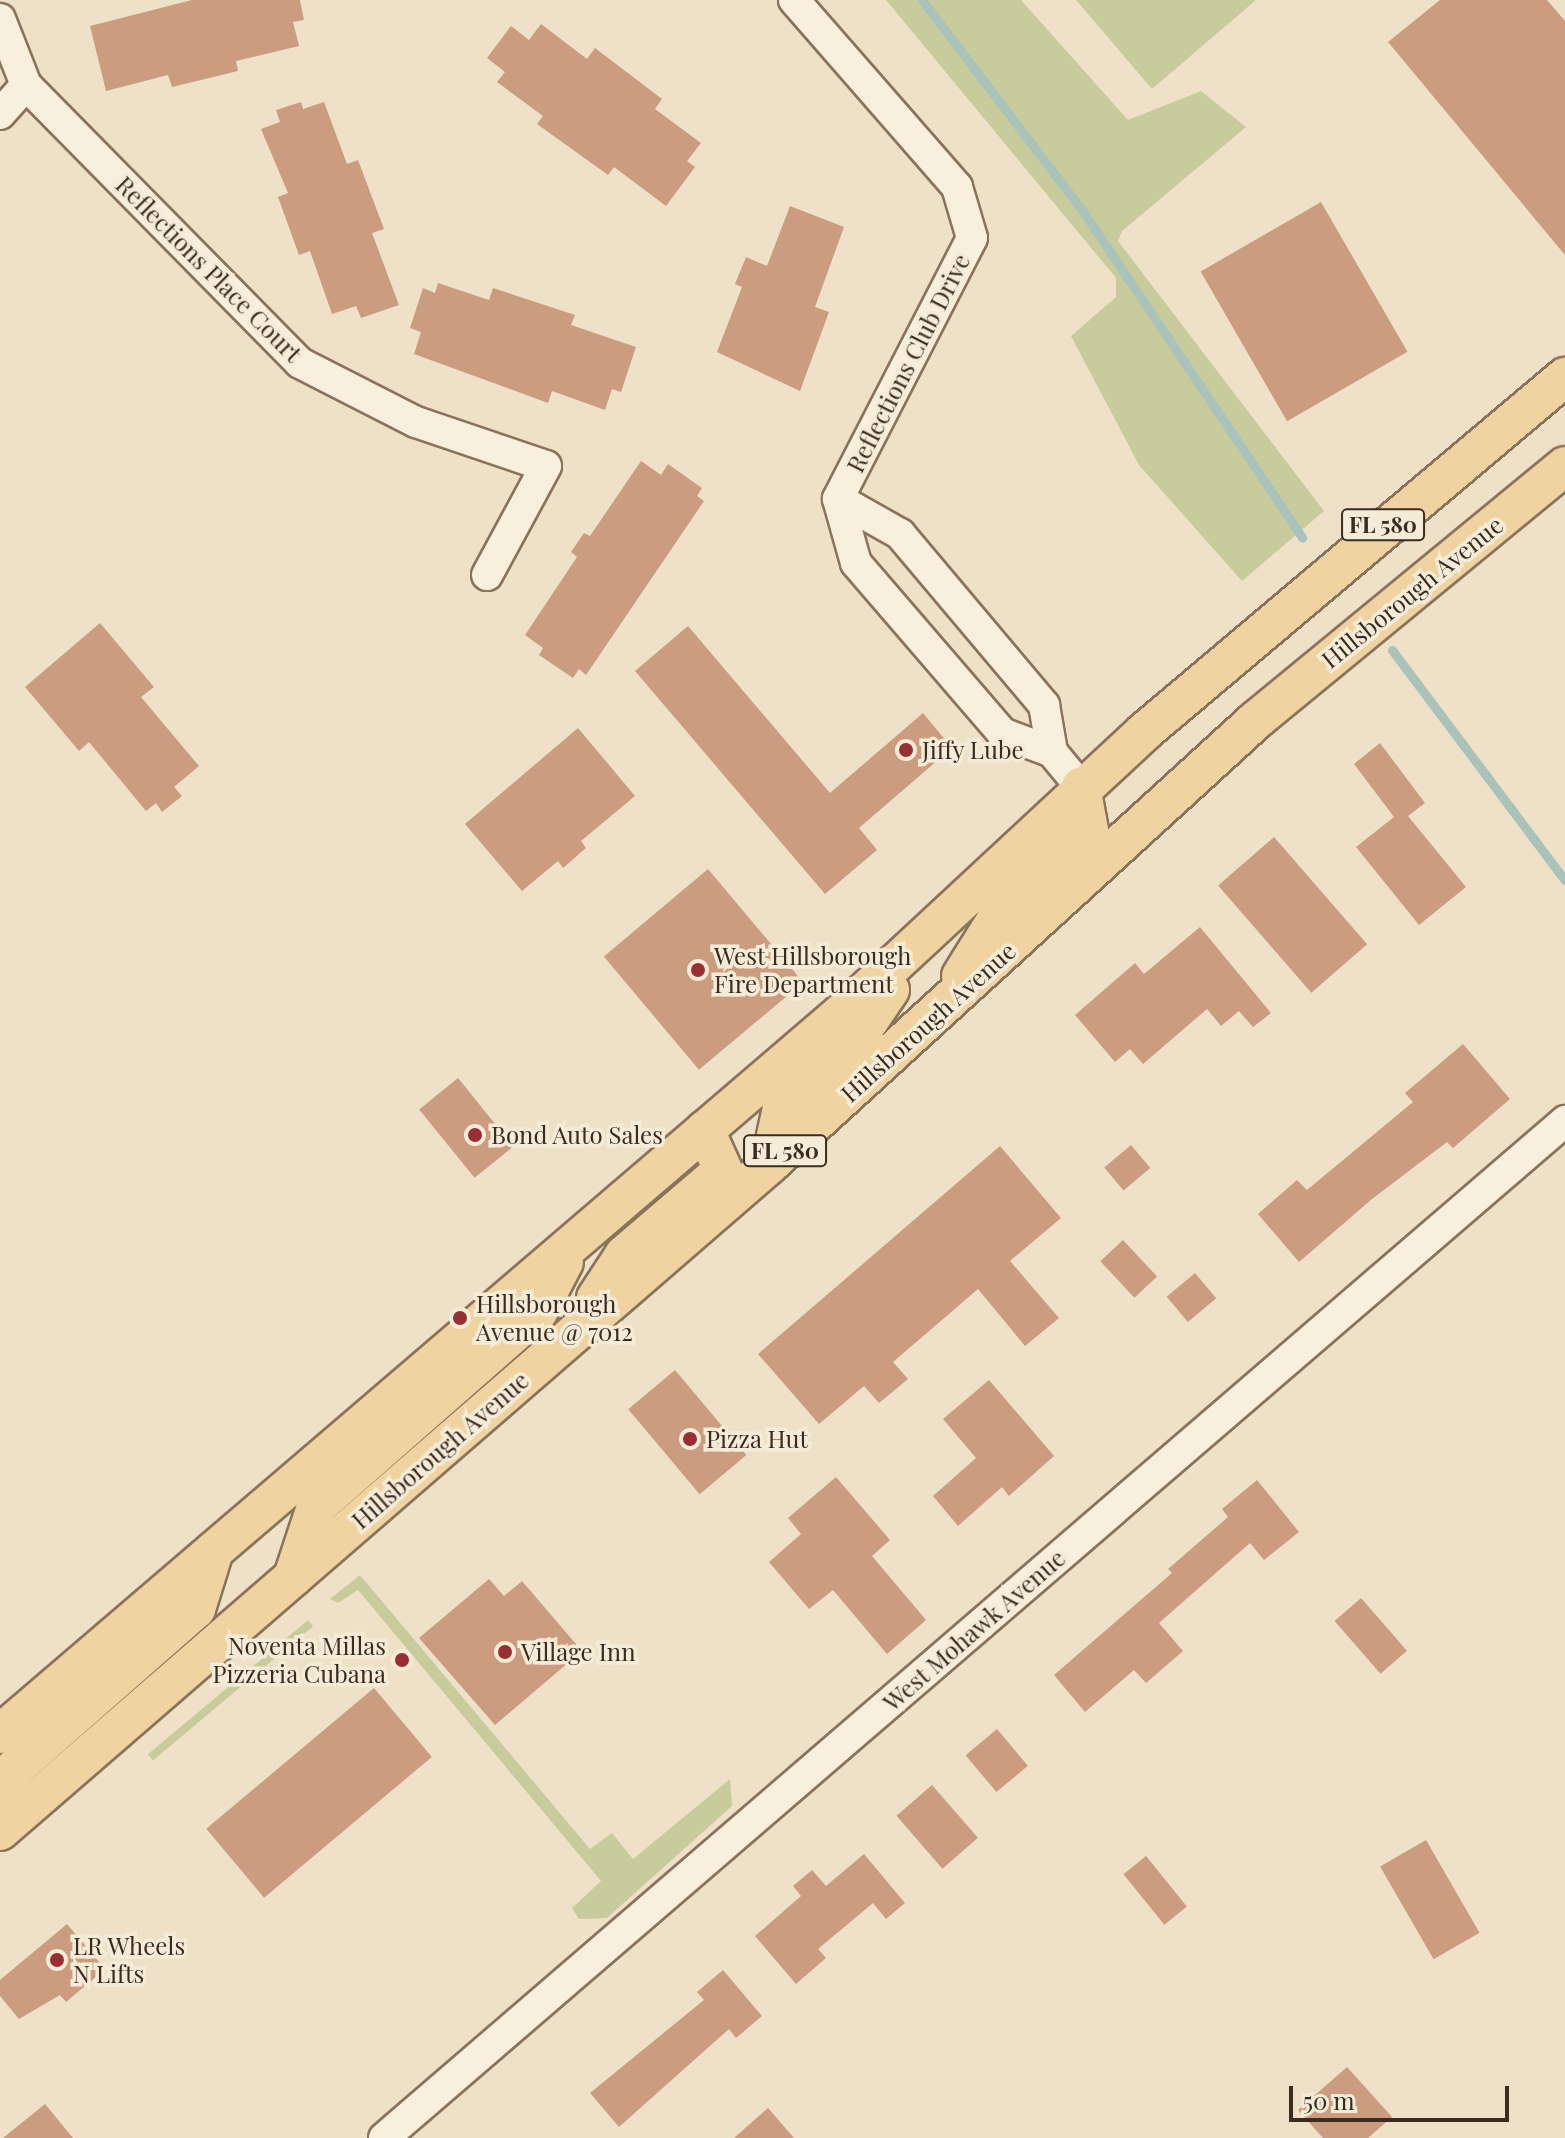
<!DOCTYPE html>
<html>
<head>
<meta charset="utf-8">
<style>
	body { margin:0 }
	#map { position:relative; width:1565px; height:2138px; overflow:hidden; background:#eee1c8; font-family:"Playfair Display",serif }
	div>[style] { position:absolute }
	.green>* { inset:0; background:#c8cc9c; transform-origin:0 0 }
	.stream>* { height:9px; margin:-4.5px; padding:0 4.5px; transform-origin:4.5px; border-radius:4.5px; background:#a9c2ba }
	.building>* { inset:0; background:#cb9c7f; transform-origin:0 0 }
	.roads { filter:drop-shadow(2px 0 #8a735d) drop-shadow(-2px 0 #8a735d) drop-shadow(0 2px #8a735d) drop-shadow(0 -2px #8a735d) }
	.minor>* { height:30px; margin:-15px; padding:0 15px; transform-origin:15px; border-radius:15px; background:#f8efdc }
	.major>* { height:38px; margin:-19px; padding:0 19px; transform-origin:19px; border-radius:19px; background:#efd4a2 }
	.dots>* { width:22px; height:22px; translate:-50% -50%; box-sizing:border-box; border:4px solid #f5ecd8; border-radius:50% }
	span { translate:-50% -50%; white-space:nowrap; text-align:center; line-height:1.15; -webkit-text-stroke:7px #f5ecd8; paint-order:stroke }
	.shield-label span { padding:2px 6px; background:#f5ecd8; border:2px solid; border-radius:6px; -webkit-text-stroke-width:0 }
	.shield-label { font-size:22px; color:#3a2c21; font-weight:700 }
	.street-label { font-size:24px; color:#3a2c21 }
	.poi-label { font-size:24px; color:#3a2c21 }
	.left { translate:0 -50%; text-align:left }
	.right { translate:-100% -50%; text-align:right }
	.scale { position:absolute; left:1289px; top:2086px; width:220px; height:36px; box-sizing:border-box; border:4px solid #3a2c21; border-top:0; padding-left:10px; font-size:24px; line-height:28px; white-space:nowrap; color:#3a2c21; -webkit-text-stroke:6px #f5ecd8; paint-order:stroke }
</style>
</head>
<body>
<div id="map">
	<div class="green">
		<i style="clip-path:polygon(886px 0,1021px 0,1128px 120px,1201px 91px,1246px 127px,1122px 231px,1118px 241px,1324px 511px,1242px 581px,1139px 465px,1071px 336px,1116px 297px,1116px 278px)"></i>
		<i style="clip-path:polygon(1076px 0,1256px 0,1152px 89px)"></i>
		<i style="clip-path:polygon(360px 1575px,590px 1849px,612px 1833px,633px 1859px,730px 1779px,732px 1806px,607px 1918px,579px 1919px,572px 1908px,601px 1881px,358px 1590px,338px 1603px,330px 1599px)"></i>
		<i style="left:308px;top:1620px;width:8px;height:209px;rotate:50deg"></i>
	</div>
	<div class="stream">
		<i style="left:922px;top:0;width:268px;rotate:52.7deg"></i>
		<i style="left:1084px;top:213px;width:391px;rotate:56.1deg"></i>
		<i style="left:1392px;top:650px;width:288px;rotate:53.1deg"></i>
	</div>
	<div class="building">
		<i style="clip-path:polygon(192px 0,300px 0,304px 20px,293px 22px,299px 46px,236px 61px,238px 71px,172px 87px,168px 75px,106px 91px,90px 26px)"></i>
		<i style="clip-path:polygon(1440px 0,1547px 0,1565px 21px,1565px 255px,1388px 42px)"></i>
		<i style="clip-path:polygon(541px 24px,587px 59px,595px 48px,662px 99px,655px 109px,701px 143px,687px 161px,695px 167px,666px 206px,614px 167px,608px 175px,537px 124px,543px 116px,497px 82px,505px 72px,487px 58px,511px 26px,529px 40px)"></i>
		<i style="clip-path:polygon(301px 102px,303px 109px,324px 102px,347px 164px,358px 160px,384px 229px,372px 233px,399px 305px,361px 318px,356px 306px,332px 314px,310px 251px,299px 255px,278px 197px,288px 193px,261px 129px,280px 122px,276px 110px)"></i>
		<i style="left:1321px;top:202px;width:173px;height:139px;rotate:60deg"></i>
		<i style="clip-path:polygon(790px 206px,844px 227px,815px 307px,829px 312px,800px 391px,717px 352px,742px 287px,735px 284px,746px 257px,767px 266px)"></i>
		<i style="clip-path:polygon(438px 283px,489px 300px,493px 288px,575px 315px,571px 325px,636px 347px,621px 392px,612px 389px,605px 410px,552px 391px,548px 403px,414px 354px,421px 332px,410px 328px,423px 288px,435px 293px)"></i>
		<i style="clip-path:polygon(641px 461px,661px 475px,668px 464px,702px 488px,697px 496px,704px 501px,586px 675px,579px 669px,573px 678px,539px 655px,543px 648px,525px 635px,577px 557px,571px 552px,584px 533px,590px 536px)"></i>
		<i style="clip-path:polygon(100px 623px,154px 687px,141px 697px,199px 766px,174px 787px,182px 796px,162px 812px,156px 803px,146px 811px,89px 742px,79px 751px,25px 687px)"></i>
		<i style="clip-path:polygon(688px 626px,830px 793px,923px 713px,952px 748px,859px 828px,877px 850px,825px 894px,635px 671px)"></i>
		<i style="clip-path:polygon(578px 728px,635px 796px,581px 841px,586px 848px,563px 868px,558px 861px,522px 891px,465px 824px)"></i>
		<i style="clip-path:polygon(1380px 743px,1425px 803px,1408px 816px,1466px 887px,1419px 925px,1356px 847px,1394px 817px,1354px 764px)"></i>
		<i style="left:1274px;top:837px;width:142px;height:74px;rotate:49deg"></i>
		<i style="left:708px;top:869px;width:148px;height:136px;rotate:50deg"></i>
		<i style="clip-path:polygon(1200px 927px,1271px 1013px,1253px 1027px,1239px 1011px,1221px 1026px,1207px 1009px,1143px 1064px,1130px 1049px,1115px 1062px,1075px 1015px,1135px 963px,1144px 974px)"></i>
		<i style="clip-path:polygon(1463px 1044px,1510px 1099px,1453px 1148px,1447px 1142px,1372px 1199px,1299px 1262px,1258px 1214px,1297px 1180px,1307px 1190px,1413px 1102px,1405px 1093px)"></i>
		<i style="left:458px;top:1078px;width:88px;height:50px;rotate:51deg"></i>
		<i style="left:1131px;top:1145px;width:30px;height:35px;rotate:50deg"></i>
		<i style="clip-path:polygon(1000px 1146px,1061px 1218px,1010px 1261px,1059px 1318px,1025px 1346px,978px 1289px,893px 1362px,908px 1379px,879px 1403px,864px 1386px,819px 1424px,758px 1354px)"></i>
		<i style="left:1123px;top:1240px;width:50px;height:31px;rotate:47deg"></i>
		<i style="left:1195px;top:1273px;width:33px;height:37px;rotate:50deg"></i>
		<i style="left:675px;top:1370px;width:111px;height:61px;rotate:50deg"></i>
		<i style="clip-path:polygon(989px 1380px,1054px 1456px,1009px 1496px,1002px 1487px,958px 1526px,933px 1496px,976px 1458px,943px 1419px)"></i>
		<i style="clip-path:polygon(836px 1477px,890px 1540px,872px 1556px,926px 1620px,887px 1654px,833px 1590px,809px 1609px,769px 1562px,801px 1534px,788px 1518px)"></i>
		<i style="clip-path:polygon(1257px 1480px,1299px 1532px,1264px 1560px,1250px 1543px,1159px 1623px,1183px 1651px,1146px 1683px,1134px 1670px,1085px 1712px,1054px 1675px,1172px 1573px,1168px 1569px,1228px 1517px,1222px 1509px)"></i>
		<i style="clip-path:polygon(489px 1579px,504px 1596px,522px 1581px,582px 1651px,495px 1725px,419px 1638px)"></i>
		<i style="left:1361px;top:1598px;width:70px;height:35px;rotate:49deg"></i>
		<i style="left:374px;top:1688px;width:90px;height:219px;rotate:50deg"></i>
		<i style="left:997px;top:1729px;width:48px;height:41px;rotate:50deg"></i>
		<i style="left:932px;top:1785px;width:70px;height:47px;rotate:49deg"></i>
		<i style="left:1426px;top:1840px;width:107px;height:53px;rotate:60deg"></i>
		<i style="clip-path:polygon(864px 1854px,905px 1903px,886px 1919px,873px 1903px,818px 1949px,826px 1958px,796px 1984px,755px 1936px,801px 1896px,793px 1886px,812px 1870px,826px 1886px)"></i>
		<i style="left:1146px;top:1856px;width:65px;height:29px;rotate:51deg"></i>
		<i style="clip-path:polygon(67px 1924px,105px 1969px,66px 2002px,60px 1995px,19px 2019px,0 1996px,0 1980px)"></i>
		<i style="clip-path:polygon(723px 1970px,762px 2016px,736px 2038px,729px 2029px,619px 2127px,590px 2093px,704px 2000px,697px 1992px)"></i>
		<i style="clip-path:polygon(1347px 2067px,1392px 2117px,1368px 2138px,1323px 2138px,1298px 2110px)"></i>
		<i style="clip-path:polygon(45px 2104px,73px 2138px,3px 2138px)"></i>
		<i style="clip-path:polygon(768px 2108px,794px 2138px,734px 2138px)"></i>
	</div>
	<div class="roads">
		<div class="minor">
			<i style="left:794px;top:0;width:248px;rotate:48.9deg"></i>
			<i style="left:957px;top:187px;width:53px;rotate:73.6deg"></i>
			<i style="left:972px;top:238px;width:293px;rotate:117.2deg"></i>
			<i style="left:838px;top:499px;width:66px;rotate:74.3deg"></i>
			<i style="left:856px;top:563px;width:224px;rotate:49.3deg"></i>
			<i style="left:1002px;top:733px;width:53px;rotate:20.8deg"></i>
			<i style="left:1052px;top:752px;width:45px;rotate:50.4deg"></i>
			<i style="left:0;top:19px;width:71px;rotate:68.5deg"></i>
			<i style="left:26px;top:85px;width:390px;rotate:45.4deg"></i>
			<i style="left:300px;top:363px;width:130px;rotate:27deg"></i>
			<i style="left:416px;top:422px;width:137px;rotate:18.7deg"></i>
			<i style="left:546px;top:466px;width:124px;rotate:118.4deg"></i>
			<i style="left:0;top:114px;width:39px;rotate:-48deg"></i>
			<i style="left:838px;top:499px;width:71px;rotate:29.4deg"></i>
			<i style="left:900px;top:534px;width:224px;rotate:49.9deg"></i>
			<i style="left:1044px;top:705px;width:48px;rotate:80.3deg"></i>
			<i style="left:384px;top:2138px;width:1559px;rotate:-40.73deg"></i>
		</div>
		<div class="major">
			<i style="left:961px;top:976px;width:66px;rotate:-58deg"></i>
			<i style="left:996px;top:920px;width:129px;rotate:-44.1deg"></i>
			<i style="left:1089px;top:830px;width:44px;rotate:-100.5deg"></i>
			<i style="left:770px;top:1164px;width:62px;rotate:-78deg"></i>
			<i style="left:783px;top:1103px;width:100px;rotate:-41.3deg"></i>
			<i style="left:858px;top:1037px;width:57px;rotate:-55.8deg"></i>
			<i style="left:596px;top:1298px;width:51px;rotate:-56.9deg"></i>
			<i style="left:624px;top:1255px;width:130px;rotate:-40.6deg"></i>
			<i style="left:723px;top:1170px;width:44px;rotate:-114.2deg"></i>
			<i style="left:293px;top:1577px;width:74px;rotate:-71.8deg"></i>
			<i style="left:316px;top:1507px;width:295px;rotate:-41.3deg"></i>
			<i style="left:538px;top:1312px;width:56px;rotate:-62.5deg"></i>
			<i style="left:0;top:1734px;width:1111px;rotate:-40.58deg"></i>
			<i style="left:844px;top:1011px;width:410px;rotate:-42.9deg"></i>
			<i style="left:1144px;top:732px;width:551px;rotate:-40.14deg"></i>
			<i style="left:0;top:1796px;width:32px;rotate:-62deg"></i>
			<i style="left:15px;top:1768px;width:241px;rotate:-41.3deg"></i>
			<i style="left:196px;top:1609px;width:61px;rotate:-72.8deg"></i>
			<i style="left:0;top:1831px;width:1019px;rotate:-40.9deg"></i>
			<i style="left:770px;top:1164px;width:658px;rotate:-42.41deg"></i>
			<i style="left:1256px;top:720px;width:400px;rotate:-39.4deg"></i>
		</div>
	</div>
	<div class="dots">
		<i style="left:906px;top:750px;background:#972f34"></i>
		<i style="left:698px;top:970px;background:#972f34"></i>
		<i style="left:475px;top:1135px;background:#972f34"></i>
		<i style="left:460px;top:1318px;background:#972f34"></i>
		<i style="left:690px;top:1439px;background:#972f34"></i>
		<i style="left:505px;top:1652px;background:#972f34"></i>
		<i style="left:402px;top:1660px;background:#972f34"></i>
		<i style="left:57px;top:1960px;background:#972f34"></i>
	</div>
	<div class="shield-label">
		<span style="left:1383px;top:525px">FL 580</span>
		<span style="left:785px;top:1151px">FL 580</span>
	</div>
	<div class="street-label">
		<span style="left:209px;top:269px;rotate:45deg">Reflections Place Court</span>
		<span style="left:908px;top:363px;rotate:-63deg">Reflections Club Drive</span>
		<span style="left:1412px;top:592px;rotate:-39deg">Hillsborough Avenue</span>
		<span style="left:928px;top:1022px;rotate:-42deg">Hillsborough Avenue</span>
		<span style="left:440px;top:1450px;rotate:-41deg">Hillsborough Avenue</span>
		<span style="left:974px;top:1630px;rotate:-41deg">West Mohawk Avenue</span>
	</div>
	<div class="poi-label">
		<span class="left" style="left:922px;top:750px">Jiffy Lube</span>
		<span class="left" style="left:714px;top:970px">West Hillsborough<br>Fire Department</span>
		<span class="left" style="left:491px;top:1135px">Bond Auto Sales</span>
		<span class="left" style="left:476px;top:1318px">Hillsborough<br>Avenue @ 7012</span>
		<span class="left" style="left:706px;top:1439px">Pizza Hut</span>
		<span class="right" style="left:386px;top:1660px">Noventa Millas<br>Pizzeria Cubana</span>
		<span class="left" style="left:521px;top:1652px">Village Inn</span>
		<span class="left" style="left:73px;top:1960px">LR Wheels<br>N Lifts</span>
	</div>
	<div class="scale">50 m</div>
</div>
</body>
</html>
